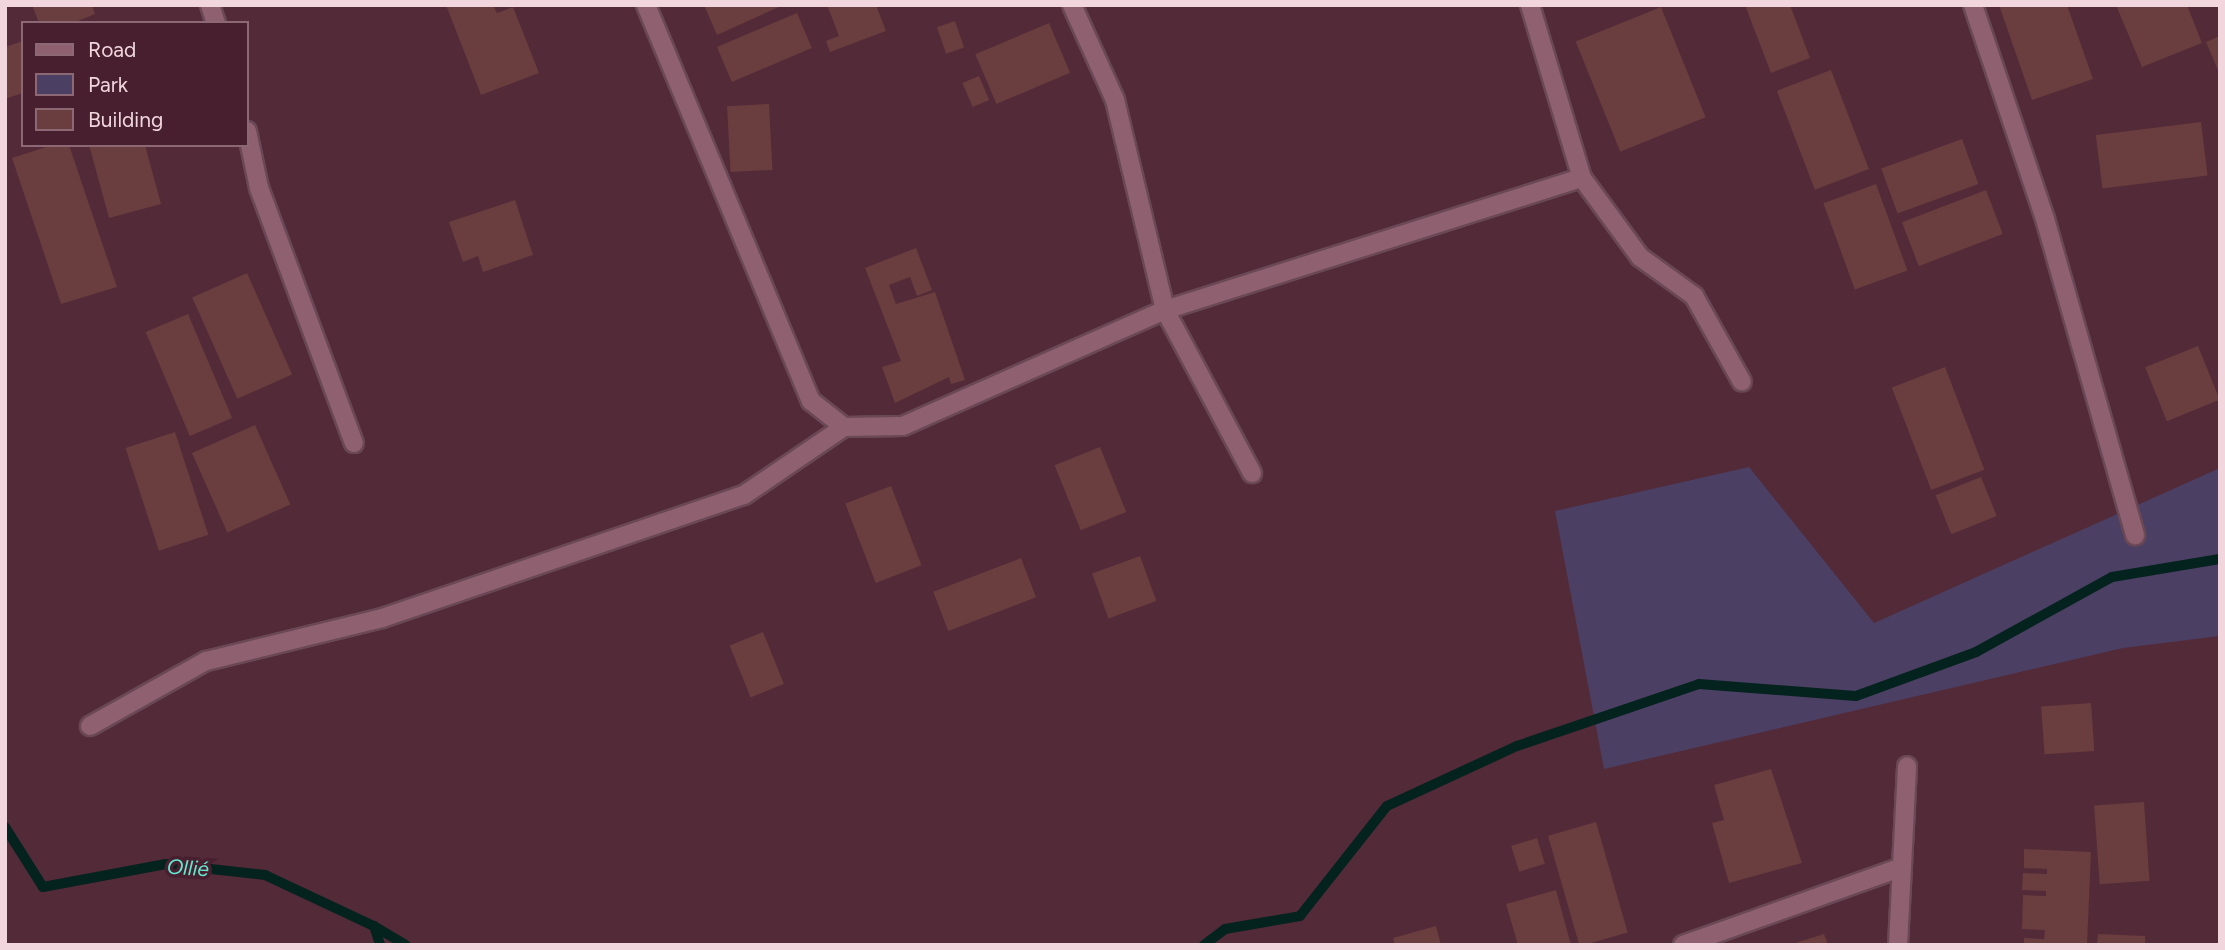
<!DOCTYPE html>
<html>
<head>
<meta charset="utf-8">
<style>
	body { margin:0 }
	#map { position:relative; width:2225px; height:950px; overflow:hidden; background:#532a38; font-family:Figtree,sans-serif }
	div>[style] { position:absolute }
	.green>* { inset:0; background:#4b3f63 }
	.stream>* { height:10px; margin:-5px; padding:0 5px; transform-origin:5px; border-radius:5px; background:#05231e }
	.building>* { inset:0; background:#6a3d3e; transform-origin:0 0 }
	.roads { filter:drop-shadow(2px 0 #6a4855) drop-shadow(-2px 0 #6a4855) drop-shadow(0 2px #6a4855) drop-shadow(0 -2px #6a4855) }
	.minor>* { height:18px; margin:-9px; padding:0 9px; transform-origin:9px; border-radius:9px; background:#8f6170 }
	span { translate:-50% -50%; white-space:nowrap; text-align:center; line-height:1.15; -webkit-text-stroke:7px #471f2e; paint-order:stroke }
	.water-label { font-size:21px; color:#61e8ce; font-style:italic }
	.frame { position:absolute; inset:0; border:7px solid #f1d6de; pointer-events:none }
	.legend { position:absolute; left:21px; top:21px; width:228px; height:126px; box-sizing:border-box; background:#471f2e; border:2px solid #8b6874; margin:0; padding:9px 12px; list-style:none; font-size:21px; color:#f1d6de }
	.legend li { display:flex; align-items:center; gap:14px; height:35px }
	.legend b { width:35px; border:2px solid #8b6874 }
</style>
</head>
<body>
<div id="map">
	<div class="green">
		<i style="clip-path:polygon(1749px 467px,1874px 623px,2220px 468px,2220px 636px,2123px 648px,1604px 769px,1555px 511px)"></i>
	</div>
	<div class="stream">
		<i style="left:5px;top:827px;width:71px;rotate:57.7deg"></i>
		<i style="left:43px;top:887px;width:125px;rotate:-10.6deg"></i>
		<i style="left:166px;top:864px;width:100px;rotate:6.3deg"></i>
		<i style="left:265px;top:875px;width:120px;rotate:25.1deg"></i>
		<i style="left:374px;top:926px;width:20px;rotate:72deg"></i>
		<i style="left:374px;top:926px;width:37px;rotate:31deg"></i>
		<i style="left:1204px;top:945px;width:26px;rotate:-37deg"></i>
		<i style="left:1225px;top:929px;width:76px;rotate:-9.8deg"></i>
		<i style="left:1300px;top:916px;width:140px;rotate:-51.7deg"></i>
		<i style="left:1387px;top:806px;width:143px;rotate:-24.8deg"></i>
		<i style="left:1517px;top:746px;width:192px;rotate:-18.8deg"></i>
		<i style="left:1699px;top:684px;width:157px;rotate:4.4deg"></i>
		<i style="left:1856px;top:696px;width:128px;rotate:-20.1deg"></i>
		<i style="left:1976px;top:652px;width:155px;rotate:-28.9deg"></i>
		<i style="left:2112px;top:577px;width:109px;rotate:-9.5deg"></i>
	</div>
	<div class="building">
		<i style="clip-path:polygon(32px 5px,92px 5px,95px 14px,73px 23px,39px 23px)"></i>
		<i style="clip-path:polygon(446px 5px,493px 5px,497px 13px,513px 7px,539px 73px,481px 95px)"></i>
		<i style="clip-path:polygon(704px 5px,783px 5px,717px 35px)"></i>
		<i style="clip-path:polygon(827px 5px,876px 5px,886px 31px,830px 52px,826px 41px,839px 36px)"></i>
		<i style="clip-path:polygon(1745px 5px,1790px 5px,1810px 58px,1771px 73px)"></i>
		<i style="clip-path:polygon(1999px 5px,2067px 5px,2093px 79px,2032px 100px)"></i>
		<i style="clip-path:polygon(2116px 5px,2187px 5px,2202px 43px,2142px 67px)"></i>
		<i style="left:1661px;top:7px;width:119px;height:92px;rotate:68deg"></i>
		<i style="left:797px;top:13px;width:38px;height:87px;rotate:67deg"></i>
		<i style="left:955px;top:21px;width:28px;height:19px;rotate:71deg"></i>
		<i style="left:1049px;top:23px;width:54px;height:80px;rotate:67deg"></i>
		<i style="clip-path:polygon(2220px 36px,2220px 75px,2206px 42px)"></i>
		<i style="clip-path:polygon(23px 41px,23px 93px,5px 99px,5px 47px)"></i>
		<i style="left:1831px;top:70px;width:106px;height:58px;rotate:69deg"></i>
		<i style="left:979px;top:76px;width:26px;height:18px;rotate:67deg"></i>
		<i style="left:769px;top:104px;width:66px;height:42px;rotate:87deg"></i>
		<i style="left:2201px;top:122px;width:54px;height:106px;rotate:83deg"></i>
		<i style="left:1962px;top:139px;width:48px;height:86px;rotate:70deg"></i>
		<i style="clip-path:polygon(52px 145px,69px 145px,117px 287px,61px 304px,12px 158px)"></i>
		<i style="clip-path:polygon(89px 145px,145px 145px,161px 204px,109px 218px)"></i>
		<i style="left:1876px;top:184px;width:92px;height:56px;rotate:70deg"></i>
		<i style="left:1986px;top:190px;width:47px;height:90px;rotate:69deg"></i>
		<i style="clip-path:polygon(515px 200px,533px 255px,483px 272px,478px 256px,463px 262px,449px 222px)"></i>
		<i style="clip-path:polygon(916px 248px,932px 290px,917px 296px,910px 277px,889px 285px,896px 304px,935px 292px,965px 380px,951px 384px,949px 377px,895px 403px,882px 367px,901px 361px,865px 268px)"></i>
		<i style="left:247px;top:273px;width:111px;height:60px;rotate:66deg"></i>
		<i style="left:188px;top:314px;width:113px;height:46px;rotate:67deg"></i>
		<i style="left:2198px;top:346px;width:58px;height:57px;rotate:68deg"></i>
		<i style="left:1945px;top:367px;width:110px;height:57px;rotate:69deg"></i>
		<i style="left:255px;top:425px;width:87px;height:69px;rotate:66deg"></i>
		<i style="left:175px;top:432px;width:108px;height:52px;rotate:72deg"></i>
		<i style="left:1100px;top:447px;width:70px;height:49px;rotate:68deg"></i>
		<i style="left:1981px;top:477px;width:42px;height:49px;rotate:68deg"></i>
		<i style="left:891px;top:486px;width:85px;height:49px;rotate:69deg"></i>
		<i style="left:1140px;top:556px;width:48px;height:51px;rotate:70deg"></i>
		<i style="left:1021px;top:558px;width:42px;height:94px;rotate:69deg"></i>
		<i style="left:763px;top:632px;width:56px;height:36px;rotate:68deg"></i>
		<i style="left:2091px;top:703px;width:48px;height:50px;rotate:86deg"></i>
		<i style="clip-path:polygon(1771px 769px,1802px 863px,1729px 883px,1712px 823px,1724px 820px,1714px 785px)"></i>
		<i style="left:2144px;top:802px;width:79px;height:50px;rotate:86deg"></i>
		<i style="left:1596px;top:822px;width:115px;height:50px;rotate:74deg"></i>
		<i style="left:1537px;top:838px;width:27px;height:27px;rotate:73deg"></i>
		<i style="clip-path:polygon(2024px 849px,2091px 852px,2087px 945px,2024px 945px,2024px 938px,2044px 939px,2045px 930px,2022px 929px,2023px 895px,2046px 896px,2046px 891px,2022px 890px,2023px 873px,2047px 874px,2047px 869px,2024px 868px)"></i>
		<i style="clip-path:polygon(1556px 890px,1571px 945px,1518px 945px,1506px 904px)"></i>
		<i style="clip-path:polygon(1436px 926px,1441px 945px,1395px 945px,1393px 938px)"></i>
		<i style="clip-path:polygon(1824px 934px,1828px 945px,1792px 945px,1792px 944px)"></i>
		<i style="clip-path:polygon(2098px 934px,2145px 936px,2145px 945px,2097px 945px)"></i>
	</div>
	<div class="roads">
		<div class="minor">
			<i style="left:210px;top:5px;width:19px;rotate:72deg"></i>
			<i style="left:646px;top:5px;width:429px;rotate:67.4deg"></i>
			<i style="left:811px;top:401px;width:42px;rotate:38.2deg"></i>
			<i style="left:844px;top:427px;width:59px;rotate:-1deg"></i>
			<i style="left:903px;top:426px;width:287px;rotate:-23.9deg"></i>
			<i style="left:1165px;top:310px;width:437px;rotate:-17.6deg"></i>
			<i style="left:1072px;top:5px;width:104px;rotate:65.6deg"></i>
			<i style="left:1115px;top:100px;width:216px;rotate:76.6deg"></i>
			<i style="left:1165px;top:310px;width:185px;rotate:61.9deg"></i>
			<i style="left:1530px;top:5px;width:181px;rotate:73.3deg"></i>
			<i style="left:1582px;top:178px;width:98px;rotate:53.7deg"></i>
			<i style="left:1640px;top:257px;width:67px;rotate:35.8deg"></i>
			<i style="left:1694px;top:296px;width:98px;rotate:60.8deg"></i>
			<i style="left:1973px;top:5px;width:226px;rotate:71.4deg"></i>
			<i style="left:2045px;top:219px;width:329px;rotate:74.1deg"></i>
			<i style="left:247px;top:131px;width:58px;rotate:78.1deg"></i>
			<i style="left:259px;top:188px;width:272px;rotate:69.6deg"></i>
			<i style="left:90px;top:726px;width:133px;rotate:-29.3deg"></i>
			<i style="left:206px;top:661px;width:181px;rotate:-13.7deg"></i>
			<i style="left:382px;top:618px;width:382px;rotate:-18.8deg"></i>
			<i style="left:744px;top:495px;width:121px;rotate:-34.2deg"></i>
			<i style="left:1683px;top:945px;width:232px;rotate:-19.6deg"></i>
			<i style="left:1898px;top:945px;width:179px;rotate:-87.1deg"></i>
		</div>
	</div>
	<div class="water-label">
		<span style="left:188px;top:868px;rotate:4deg">Ollié</span>
	</div>
	<div class="frame"></div>
	<ul class="legend">
	<li><b style="height:9px;background:#8f6170"></b>Road</li>
	<li><b style="height:19px;background:#4b3f63"></b>Park</li>
	<li><b style="height:19px;background:#6a3d3e"></b>Building</li>
	</ul>
</div>
</body>
</html>
